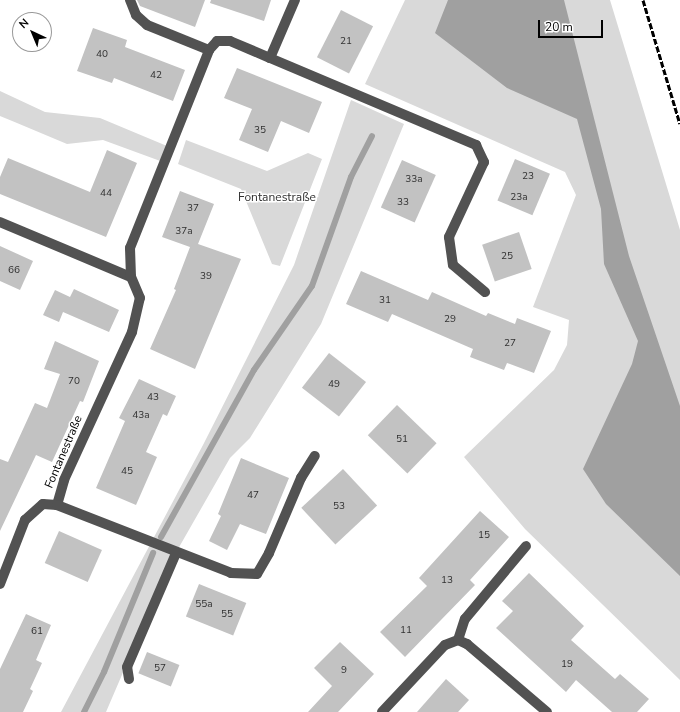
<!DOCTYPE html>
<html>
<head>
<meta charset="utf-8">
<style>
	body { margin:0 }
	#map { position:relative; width:680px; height:712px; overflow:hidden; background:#fff; font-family:"Nunito Sans",sans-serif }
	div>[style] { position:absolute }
	.green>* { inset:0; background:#d9d9d9 }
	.water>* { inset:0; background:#a0a0a0 }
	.stream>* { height:6px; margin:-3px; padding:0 3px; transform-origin:3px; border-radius:3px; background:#a0a0a0 }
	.building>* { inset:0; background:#c2c2c2; transform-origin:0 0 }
	.minor>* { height:10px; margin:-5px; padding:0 5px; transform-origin:5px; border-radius:5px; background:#525252 }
	.rail>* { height:3px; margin-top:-1.5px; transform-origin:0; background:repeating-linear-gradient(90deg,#000 0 6px,transparent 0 8px) }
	span { translate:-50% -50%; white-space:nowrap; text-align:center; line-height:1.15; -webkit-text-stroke:3px #fff; paint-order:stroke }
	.number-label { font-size:10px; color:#303030 }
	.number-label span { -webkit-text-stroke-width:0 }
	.park-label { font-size:12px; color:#303030 }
	.street-label { font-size:12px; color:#000 }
	.north { position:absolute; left:12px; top:12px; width:40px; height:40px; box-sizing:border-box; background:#fff; border:1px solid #999; border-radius:50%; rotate:316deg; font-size:11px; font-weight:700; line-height:16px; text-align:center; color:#000 }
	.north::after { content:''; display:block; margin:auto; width:14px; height:18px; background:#000; clip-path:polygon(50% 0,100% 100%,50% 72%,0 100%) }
	.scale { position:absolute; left:538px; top:20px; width:65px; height:18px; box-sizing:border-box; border:2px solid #000; border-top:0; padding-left:5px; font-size:12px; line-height:14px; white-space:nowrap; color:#000; -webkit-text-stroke:3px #fff; paint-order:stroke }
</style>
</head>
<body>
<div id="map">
	<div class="green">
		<i style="clip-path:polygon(405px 0,610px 0,680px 230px,680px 680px,525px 529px,464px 457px,554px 370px,567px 345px,569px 320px,533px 307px,576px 195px,565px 172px,365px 84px)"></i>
		<i style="clip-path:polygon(0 91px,45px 112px,100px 118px,167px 146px,163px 162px,103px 140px,67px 144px,17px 123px,0 116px)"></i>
		<i style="clip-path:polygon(351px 100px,404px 124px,321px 324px,250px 438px,230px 458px,170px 563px,106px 712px,61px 712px,203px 445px,294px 265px)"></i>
		<i style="clip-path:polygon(186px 140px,267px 171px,308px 153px,322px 159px,280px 266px,272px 264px,241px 189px,178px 164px)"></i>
	</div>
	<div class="water">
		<i style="clip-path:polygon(448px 0,564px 0,629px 256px,680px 406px,680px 576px,606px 504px,583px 469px,632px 364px,638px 341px,604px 264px,601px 209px,577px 119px,507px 88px,435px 33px)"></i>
	</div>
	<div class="stream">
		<i style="left:161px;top:537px;width:191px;rotate:-60.9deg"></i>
		<i style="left:254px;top:370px;width:102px;rotate:-55.4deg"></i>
		<i style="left:312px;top:286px;width:116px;rotate:-70.3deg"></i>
		<i style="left:351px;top:177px;width:46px;rotate:-62.9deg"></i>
		<i style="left:84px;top:712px;width:45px;rotate:-63.4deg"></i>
		<i style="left:104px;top:672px;width:129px;rotate:-67.6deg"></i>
	</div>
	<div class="building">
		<i style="clip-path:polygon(137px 0,205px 0,195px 27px,140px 6px)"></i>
		<i style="clip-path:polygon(211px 0,271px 0,264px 21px,210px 3px)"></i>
		<i style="left:341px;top:10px;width:36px;height:53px;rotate:27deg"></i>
		<i style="clip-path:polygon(93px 28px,127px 40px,125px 47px,185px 70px,173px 101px,114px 78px,112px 83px,77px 71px)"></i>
		<i style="clip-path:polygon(237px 68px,322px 102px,309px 133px,281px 121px,268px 152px,239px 140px,252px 109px,224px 98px)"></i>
		<i style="clip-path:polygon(107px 150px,137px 163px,106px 237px,0 194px,0 177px,8px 158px,90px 192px)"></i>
		<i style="left:515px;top:159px;width:38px;height:45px;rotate:23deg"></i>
		<i style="left:402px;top:160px;width:37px;height:52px;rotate:24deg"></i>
		<i style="clip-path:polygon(180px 191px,214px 204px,198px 244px,241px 259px,195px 369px,150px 349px,176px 290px,174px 289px,190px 247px,162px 237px)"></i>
		<i style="left:519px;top:232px;width:39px;height:39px;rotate:71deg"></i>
		<i style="clip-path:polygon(0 246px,33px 261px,20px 290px,0 281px)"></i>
		<i style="clip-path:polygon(361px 271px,428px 300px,432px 292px,486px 316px,488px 313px,515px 324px,517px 318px,551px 331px,534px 373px,507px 363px,504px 370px,470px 357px,473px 349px,392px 314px,388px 322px,346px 304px)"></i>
		<i style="clip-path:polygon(74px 289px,119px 310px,109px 332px,63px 312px,59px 322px,43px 315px,55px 290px,70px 297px)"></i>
		<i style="clip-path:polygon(55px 341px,99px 361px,83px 402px,80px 401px,52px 462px,36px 455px,0 531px,0 459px,8px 462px,35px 403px,47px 408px,60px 374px,44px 369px)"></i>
		<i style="left:329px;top:353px;width:47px;height:44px;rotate:38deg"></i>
		<i style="clip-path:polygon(139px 379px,176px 396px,167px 416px,163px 414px,146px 452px,157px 457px,136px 505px,96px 488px,125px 421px,119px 418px)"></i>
		<i style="left:397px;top:405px;width:55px;height:42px;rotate:44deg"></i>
		<i style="clip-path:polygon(241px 458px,289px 478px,266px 534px,240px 524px,227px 550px,209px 541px,221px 516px,218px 514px)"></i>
		<i style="left:343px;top:469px;width:50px;height:57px;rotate:47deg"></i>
		<i style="clip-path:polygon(480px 511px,509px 537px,470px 580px,475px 585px,405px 657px,380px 632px,427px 586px,419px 578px)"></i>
		<i style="left:59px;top:531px;width:47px;height:35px;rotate:24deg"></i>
		<i style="clip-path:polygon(529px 573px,584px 626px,571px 640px,615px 679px,620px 674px,649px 699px,637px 712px,612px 712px,576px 680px,566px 692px,496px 628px,513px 611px,502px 601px)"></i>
		<i style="left:199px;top:584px;width:51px;height:35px;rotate:22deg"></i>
		<i style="clip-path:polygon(26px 614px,51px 625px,36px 660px,42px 663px,30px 689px,33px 691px,23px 712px,0 712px,0 669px)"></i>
		<i style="clip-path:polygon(340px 642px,374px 674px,338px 712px,308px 712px,332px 686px,314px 668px)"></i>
		<i style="left:147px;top:652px;width:35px;height:23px;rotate:22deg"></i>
		<i style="clip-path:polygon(446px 679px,469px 700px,458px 712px,417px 712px)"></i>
	</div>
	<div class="minor">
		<i style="left:130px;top:0;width:16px;rotate:68deg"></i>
		<i style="left:136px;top:15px;width:15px;rotate:42deg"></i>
		<i style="left:147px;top:25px;width:67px;rotate:22deg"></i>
		<i style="left:270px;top:58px;width:224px;rotate:22.9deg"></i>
		<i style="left:476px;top:145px;width:19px;rotate:65deg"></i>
		<i style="left:484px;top:162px;width:83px;rotate:115deg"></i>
		<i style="left:449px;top:237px;width:28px;rotate:82deg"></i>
		<i style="left:453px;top:265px;width:42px;rotate:40.2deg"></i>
		<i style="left:0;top:222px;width:142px;rotate:22.8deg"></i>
		<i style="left:57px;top:505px;width:26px;rotate:-74deg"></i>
		<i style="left:64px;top:480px;width:163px;rotate:-65.3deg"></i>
		<i style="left:132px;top:332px;width:35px;rotate:-77deg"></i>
		<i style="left:140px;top:298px;width:23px;rotate:-113deg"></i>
		<i style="left:131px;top:277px;width:29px;rotate:-92deg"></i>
		<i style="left:130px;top:248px;width:213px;rotate:-68.2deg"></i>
		<i style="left:209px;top:50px;width:12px;rotate:-48deg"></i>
		<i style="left:217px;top:41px;width:13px"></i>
		<i style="left:230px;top:41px;width:43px;rotate:23deg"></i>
		<i style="left:270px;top:58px;width:63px;rotate:-66.7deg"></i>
		<i style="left:0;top:584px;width:69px;rotate:-68.7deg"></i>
		<i style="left:25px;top:520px;width:24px;rotate:-42deg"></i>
		<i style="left:43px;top:504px;width:14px;rotate:4deg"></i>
		<i style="left:57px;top:505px;width:187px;rotate:21.3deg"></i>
		<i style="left:231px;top:573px;width:26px;rotate:2deg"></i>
		<i style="left:257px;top:574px;width:24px;rotate:-60deg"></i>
		<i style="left:269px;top:553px;width:82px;rotate:-66.9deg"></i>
		<i style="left:301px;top:478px;width:26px;rotate:-58deg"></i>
		<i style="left:458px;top:640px;width:22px;rotate:-72deg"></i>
		<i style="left:465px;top:619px;width:95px;rotate:-50.1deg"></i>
		<i style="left:129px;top:679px;width:12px;rotate:-99deg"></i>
		<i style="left:127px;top:667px;width:124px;rotate:-66.7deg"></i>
		<i style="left:382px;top:712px;width:92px;rotate:-46.8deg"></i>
		<i style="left:445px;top:645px;width:14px;rotate:-21deg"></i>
		<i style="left:458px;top:640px;width:10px;rotate:24deg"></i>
		<i style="left:467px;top:644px;width:105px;rotate:40.4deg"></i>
	</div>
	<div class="rail">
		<i style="left:643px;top:0;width:129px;rotate:73.4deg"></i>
	</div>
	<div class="number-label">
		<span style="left:346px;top:42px">21</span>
		<span style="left:102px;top:55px">40</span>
		<span style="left:156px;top:76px">42</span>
		<span style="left:260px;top:131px">35</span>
		<span style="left:528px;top:177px">23</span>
		<span style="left:414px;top:180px">33a</span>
		<span style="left:106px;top:194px">44</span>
		<span style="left:519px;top:198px">23a</span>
		<span style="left:403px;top:203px">33</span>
		<span style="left:193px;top:209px">37</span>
		<span style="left:184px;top:232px">37a</span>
		<span style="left:507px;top:257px">25</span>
		<span style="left:14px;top:271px">66</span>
		<span style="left:206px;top:277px">39</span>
		<span style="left:385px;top:301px">31</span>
		<span style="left:450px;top:320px">29</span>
		<span style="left:510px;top:344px">27</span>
		<span style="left:74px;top:382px">70</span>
		<span style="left:334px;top:385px">49</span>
		<span style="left:153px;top:398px">43</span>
		<span style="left:141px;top:416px">43a</span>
		<span style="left:402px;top:440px">51</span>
		<span style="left:127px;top:472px">45</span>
		<span style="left:253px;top:496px">47</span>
		<span style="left:339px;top:507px">53</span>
		<span style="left:484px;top:536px">15</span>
		<span style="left:447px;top:581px">13</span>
		<span style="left:204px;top:605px">55a</span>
		<span style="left:227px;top:615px">55</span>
		<span style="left:406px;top:631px">11</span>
		<span style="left:37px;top:632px">61</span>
		<span style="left:567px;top:665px">19</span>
		<span style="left:160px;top:669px">57</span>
		<span style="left:344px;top:671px">9</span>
	</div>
	<div class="park-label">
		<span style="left:277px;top:198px">Fontanestraße</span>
	</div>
	<div class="street-label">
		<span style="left:64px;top:452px;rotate:-67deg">Fontanestraße</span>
	</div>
	<div class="north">N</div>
	<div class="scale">20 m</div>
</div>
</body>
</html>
